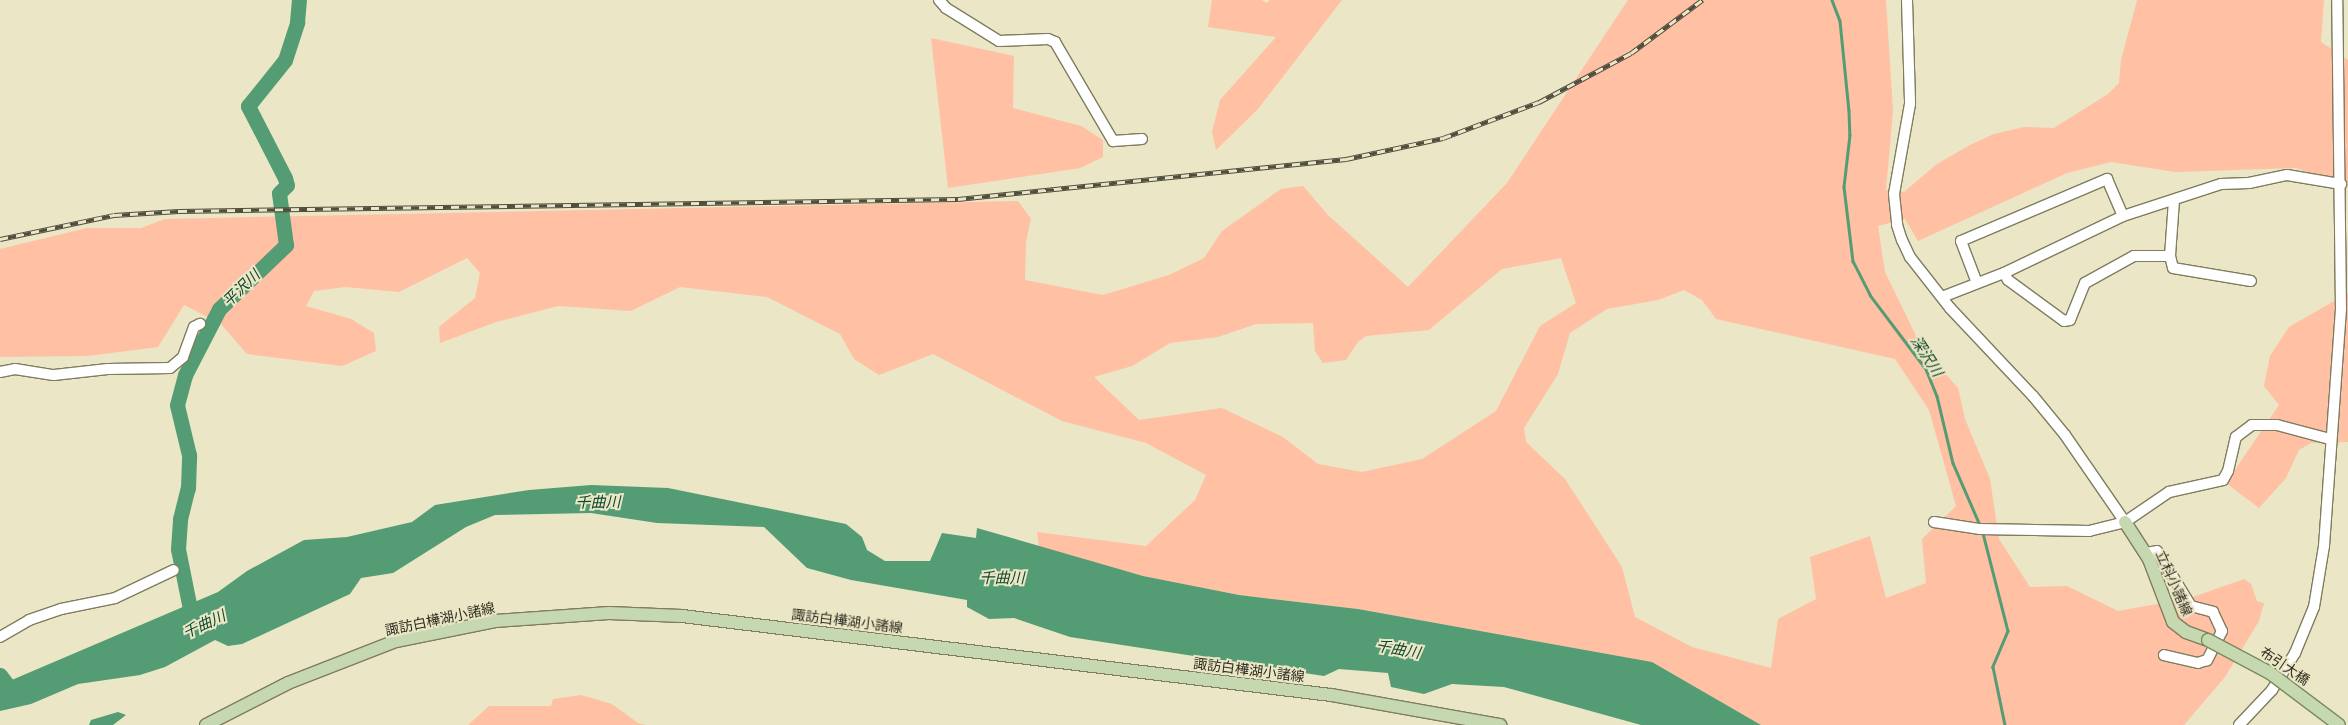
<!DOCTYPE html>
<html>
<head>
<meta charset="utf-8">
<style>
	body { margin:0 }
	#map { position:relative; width:2348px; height:725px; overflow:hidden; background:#eae6c6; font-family:"Space Grotesk","Noto Sans JP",sans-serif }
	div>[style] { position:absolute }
	.green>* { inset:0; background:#ffc0a4 }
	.water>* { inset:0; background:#549c73 }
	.stream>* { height:2.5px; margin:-1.25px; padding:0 1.25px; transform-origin:1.25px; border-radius:1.25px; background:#549c73 }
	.river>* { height:15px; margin:-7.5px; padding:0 7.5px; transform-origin:7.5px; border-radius:7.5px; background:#549c73 }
	.roads { filter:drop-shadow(1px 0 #7f7c5f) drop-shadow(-1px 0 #7f7c5f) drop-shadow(0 1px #7f7c5f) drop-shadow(0 -1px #7f7c5f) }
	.minor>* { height:10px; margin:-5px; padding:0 5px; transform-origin:5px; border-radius:5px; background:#fff }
	.major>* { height:12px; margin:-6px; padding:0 6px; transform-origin:6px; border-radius:6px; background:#c5d8b0 }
	.rail>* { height:4.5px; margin-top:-2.25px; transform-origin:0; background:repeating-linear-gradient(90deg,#eae6c6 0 8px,#4f4d3d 0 16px); box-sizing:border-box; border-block:1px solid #4f4d3d }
	.bridges { filter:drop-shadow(1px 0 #788c5c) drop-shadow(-1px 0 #788c5c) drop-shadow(0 1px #788c5c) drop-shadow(0 -1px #788c5c) }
	.major-bridge>* { height:12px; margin:-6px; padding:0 6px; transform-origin:6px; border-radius:6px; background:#c5d8b0 }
	span { translate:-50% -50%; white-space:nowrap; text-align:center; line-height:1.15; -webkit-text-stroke:4px #eae6c6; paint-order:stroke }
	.street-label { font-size:14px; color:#302e22 }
	.water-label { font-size:15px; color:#0d472c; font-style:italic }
</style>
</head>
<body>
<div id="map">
	<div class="green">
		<i style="clip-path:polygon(1212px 0,1261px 0,1267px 3px,1270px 0,1342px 0,1258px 109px,1216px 150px,1212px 132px,1220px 100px,1276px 37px,1208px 27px)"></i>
		<i style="clip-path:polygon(evenodd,1628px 0,1886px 0,1893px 111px,1886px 190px,1904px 192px,1937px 164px,1970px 145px,1994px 134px,2024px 127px,2054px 128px,2108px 94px,2119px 83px,2121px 60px,2137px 0,2324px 0,2321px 42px,2348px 60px,2348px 186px,2296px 168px,2175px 172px,2111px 162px,2067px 173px,1918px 241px,1905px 219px,1878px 226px,1885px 272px,1921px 346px,1958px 388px,1965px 419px,1990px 479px,1999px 539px,2030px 587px,2067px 586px,2118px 611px,2190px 598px,2244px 579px,2251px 584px,2257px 601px,2264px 603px,2259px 621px,2225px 677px,2184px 725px,1761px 725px,1652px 662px,1358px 609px,1239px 595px,1143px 576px,1039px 548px,1037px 532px,1146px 546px,1195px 500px,1206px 475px,1146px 443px,1062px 421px,933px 354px,879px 375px,854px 359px,840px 334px,767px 297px,680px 287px,631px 311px,558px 306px,496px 322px,440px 343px,439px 327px,475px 298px,480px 273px,467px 258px,399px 292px,346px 287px,314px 291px,306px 306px,351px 319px,374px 333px,376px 351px,342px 366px,247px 354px,220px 323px,184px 305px,158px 347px,88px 356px,0 357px,0 249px,87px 228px,141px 228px,165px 219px,1018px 201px,1031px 219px,1026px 242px,1025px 280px,1103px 295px,1169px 275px,1204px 258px,1222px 231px,1281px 189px,1303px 186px,1328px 215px,1408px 287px,1507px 183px,1628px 0,1561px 258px,1576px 303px,1540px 326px,1496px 411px,1422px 459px,1362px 472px,1318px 464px,1283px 437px,1222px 408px,1139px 420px,1094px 377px,1132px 366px,1170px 343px,1218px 337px,1256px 324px,1313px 323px,1315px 351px,1323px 363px,1346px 360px,1358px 342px,1366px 336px,1429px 330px,1502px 269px,1561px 258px,1628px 0,1684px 290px,1702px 300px,1716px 319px,1895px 359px,1929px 410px,1956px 506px,1922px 539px,1926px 583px,1886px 598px,1870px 536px,1810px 557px,1816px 599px,1778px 619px,1771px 668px,1692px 647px,1635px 617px,1622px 567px,1565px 479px,1526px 442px,1524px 428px,1558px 374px,1570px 333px,1607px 309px,1658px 300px,1684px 290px)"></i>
		<i style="clip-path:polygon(931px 38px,1014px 56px,1013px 108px,1081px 126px,1103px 140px,1103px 157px,1080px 168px,948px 188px)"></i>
		<i style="clip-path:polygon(2348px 293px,2348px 442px,2311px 443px,2299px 450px,2286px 478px,2259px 508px,2226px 483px,2279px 405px,2264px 386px,2270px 356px,2289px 327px)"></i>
		<i style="clip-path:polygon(581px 695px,612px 704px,638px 723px,646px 725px,468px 725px,489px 706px,551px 706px,553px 699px)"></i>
	</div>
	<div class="water">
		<i style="clip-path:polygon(591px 485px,668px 488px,846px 524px,862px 537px,867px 550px,885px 561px,930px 561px,942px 533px,976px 538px,977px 528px,1143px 576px,1239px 595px,1358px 609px,1652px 662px,1761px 725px,1641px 725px,1504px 687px,1452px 684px,1424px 694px,1391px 687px,1388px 673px,1339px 669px,1324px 676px,1070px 637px,1014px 618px,989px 619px,967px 607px,967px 600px,851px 580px,807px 568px,764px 527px,657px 523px,591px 513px,495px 515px,466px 527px,393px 573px,361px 578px,350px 594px,242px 644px,228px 646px,215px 640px,165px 667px,140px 675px,78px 684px,31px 704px,0 711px,0 685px,218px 592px,247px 571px,304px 540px,347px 537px,412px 522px,435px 505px,529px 490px)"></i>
		<i style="clip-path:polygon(118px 712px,126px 715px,113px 725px,89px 725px,91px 720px)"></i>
	</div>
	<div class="stream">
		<i style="left:1832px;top:0;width:22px;rotate:69deg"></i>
		<i style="left:1840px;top:21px;width:90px;rotate:84.3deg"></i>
		<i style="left:1849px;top:111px;width:24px;rotate:88deg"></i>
		<i style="left:1850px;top:135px;width:52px;rotate:96.6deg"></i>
		<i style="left:1844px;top:187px;width:75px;rotate:83.1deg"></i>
		<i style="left:1853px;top:261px;width:38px;rotate:63deg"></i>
		<i style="left:1870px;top:295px;width:93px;rotate:52.9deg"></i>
		<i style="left:1926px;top:369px;width:29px;rotate:68deg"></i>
		<i style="left:1937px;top:396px;width:69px;rotate:76.6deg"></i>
		<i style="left:1953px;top:463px;width:68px;rotate:66.5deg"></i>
		<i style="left:1983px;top:533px;width:101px;rotate:75.7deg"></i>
		<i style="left:2008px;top:631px;width:39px;rotate:113deg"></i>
		<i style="left:1993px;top:667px;width:59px;rotate:78.3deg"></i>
	</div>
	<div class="river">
		<i style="left:193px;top:624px;width:76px;rotate:-101.3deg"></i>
		<i style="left:178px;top:549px;width:30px;rotate:-86deg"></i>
		<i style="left:180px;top:519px;width:32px;rotate:-76deg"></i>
		<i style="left:188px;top:488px;width:33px;rotate:-88deg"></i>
		<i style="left:189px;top:455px;width:51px;rotate:-103.5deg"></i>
		<i style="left:177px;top:405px;width:31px;rotate:-75deg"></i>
		<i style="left:185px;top:375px;width:74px;rotate:-62.7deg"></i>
		<i style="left:219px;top:309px;width:93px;rotate:-43.7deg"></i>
		<i style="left:286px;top:245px;width:52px;rotate:-97.7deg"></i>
		<i style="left:279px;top:193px;width:11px;rotate:-45deg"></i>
		<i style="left:287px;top:185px;width:7px;rotate:-106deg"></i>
		<i style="left:285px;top:178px;width:81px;rotate:-117.2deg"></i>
		<i style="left:248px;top:106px;width:59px;rotate:-51.2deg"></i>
		<i style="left:285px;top:60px;width:40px;rotate:-72deg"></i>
		<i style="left:297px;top:22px;width:22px;rotate:-85deg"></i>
		<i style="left:0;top:675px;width:25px;rotate:53deg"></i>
	</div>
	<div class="roads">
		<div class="minor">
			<i style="left:939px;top:0;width:11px;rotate:49deg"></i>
			<i style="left:946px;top:8px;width:62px;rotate:31.9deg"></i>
			<i style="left:999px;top:41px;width:49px;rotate:-2.3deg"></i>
			<i style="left:1048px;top:39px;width:8px;rotate:23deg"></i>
			<i style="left:1055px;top:42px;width:115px;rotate:59.6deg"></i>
			<i style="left:1113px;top:141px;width:29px;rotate:-4deg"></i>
			<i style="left:1907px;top:0;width:104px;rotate:88.3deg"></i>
			<i style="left:1910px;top:104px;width:91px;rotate:100.1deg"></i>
			<i style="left:1894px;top:194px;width:31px;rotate:84deg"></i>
			<i style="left:1897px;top:225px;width:16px;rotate:72deg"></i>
			<i style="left:1902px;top:240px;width:19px;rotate:65deg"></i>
			<i style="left:1910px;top:257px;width:65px;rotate:51.9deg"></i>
			<i style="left:1950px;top:308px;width:121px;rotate:46.7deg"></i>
			<i style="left:2033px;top:396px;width:50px;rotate:50.6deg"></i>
			<i style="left:2065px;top:435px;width:106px;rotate:55.4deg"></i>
			<i style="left:2170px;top:256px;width:12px;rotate:76deg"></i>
			<i style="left:2173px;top:268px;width:79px;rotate:9.5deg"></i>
			<i style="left:2004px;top:273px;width:8px;rotate:60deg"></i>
			<i style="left:2008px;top:280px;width:69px;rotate:36.2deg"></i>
			<i style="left:2064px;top:321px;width:6px;rotate:-9deg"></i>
			<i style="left:2070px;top:320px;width:40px;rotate:-68deg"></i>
			<i style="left:2085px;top:283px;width:56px;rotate:-28.9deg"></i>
			<i style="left:2134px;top:256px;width:36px"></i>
			<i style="left:2170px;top:256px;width:56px;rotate:-85.9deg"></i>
			<i style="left:1977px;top:283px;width:45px;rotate:-110.9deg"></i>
			<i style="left:1961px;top:241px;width:159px;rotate:-23deg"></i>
			<i style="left:2107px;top:179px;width:40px;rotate:66.6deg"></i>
			<i style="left:1942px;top:297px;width:66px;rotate:-21.2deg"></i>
			<i style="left:2004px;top:273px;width:132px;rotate:-25.6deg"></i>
			<i style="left:2123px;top:216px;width:103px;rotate:-18.1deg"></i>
			<i style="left:2221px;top:184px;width:28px;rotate:-2deg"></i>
			<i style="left:2249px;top:183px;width:39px;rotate:-12deg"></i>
			<i style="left:2287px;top:175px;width:55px;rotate:9.5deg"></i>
			<i style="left:0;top:372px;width:15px;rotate:-11deg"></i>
			<i style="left:15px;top:369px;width:39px;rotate:9deg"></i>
			<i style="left:54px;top:375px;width:54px;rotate:-6.3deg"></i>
			<i style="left:108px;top:369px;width:62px;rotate:-0.9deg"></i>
			<i style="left:170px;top:368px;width:17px;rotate:-40deg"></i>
			<i style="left:183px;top:357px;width:32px;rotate:-70deg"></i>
			<i style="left:194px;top:327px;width:7px;rotate:-27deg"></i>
			<i style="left:1934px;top:522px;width:47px;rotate:8.7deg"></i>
			<i style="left:1980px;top:529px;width:109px;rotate:1.1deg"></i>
			<i style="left:2089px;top:531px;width:37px;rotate:-14deg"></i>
			<i style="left:2125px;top:522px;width:53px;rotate:-34.3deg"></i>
			<i style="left:2169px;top:492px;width:55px;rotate:-12.5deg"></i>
			<i style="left:2223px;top:480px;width:10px;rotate:-61deg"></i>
			<i style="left:2228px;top:471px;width:35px;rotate:-77deg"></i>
			<i style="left:2236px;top:437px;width:20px;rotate:-37deg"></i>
			<i style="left:2252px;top:425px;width:25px"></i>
			<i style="left:2277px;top:425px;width:55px;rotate:14.8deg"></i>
			<i style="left:2145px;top:553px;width:12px;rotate:-9deg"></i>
			<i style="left:2157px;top:551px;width:65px;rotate:58.3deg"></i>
			<i style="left:2191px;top:606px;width:23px;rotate:15deg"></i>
			<i style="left:2213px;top:612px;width:21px;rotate:65deg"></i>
			<i style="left:2222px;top:631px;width:33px;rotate:117deg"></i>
			<i style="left:2207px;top:660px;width:9px;rotate:162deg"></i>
			<i style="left:2198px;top:663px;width:35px;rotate:-167deg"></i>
			<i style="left:0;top:637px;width:34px;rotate:-30deg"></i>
			<i style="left:29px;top:620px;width:34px;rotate:-19deg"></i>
			<i style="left:61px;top:609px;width:55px;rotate:-11.5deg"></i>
			<i style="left:115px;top:598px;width:65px;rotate:-25.4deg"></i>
			<i style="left:2239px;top:725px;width:48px;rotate:-46.7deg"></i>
			<i style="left:2272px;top:690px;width:44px;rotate:-58.1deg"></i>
			<i style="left:2295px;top:653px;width:50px;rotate:-67.6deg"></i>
			<i style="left:2314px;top:607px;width:62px;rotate:-80.7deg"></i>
			<i style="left:2324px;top:546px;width:238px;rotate:-85.9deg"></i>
			<i style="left:2341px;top:309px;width:309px;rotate:-90.7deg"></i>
		</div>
		<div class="major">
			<i style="left:2125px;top:522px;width:44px;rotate:57deg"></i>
			<i style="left:2149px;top:559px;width:67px;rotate:69.1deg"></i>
			<i style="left:2173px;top:622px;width:16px;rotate:38deg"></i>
			<i style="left:2186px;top:632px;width:23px;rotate:20deg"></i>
			<i style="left:206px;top:725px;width:92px;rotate:-27.1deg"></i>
			<i style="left:288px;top:683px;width:116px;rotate:-21.3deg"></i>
			<i style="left:396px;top:641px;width:101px;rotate:-11.4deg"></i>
			<i style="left:495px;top:621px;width:114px;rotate:-4deg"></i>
			<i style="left:609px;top:613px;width:73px;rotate:2.4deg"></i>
			<i style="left:682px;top:616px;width:654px;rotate:6.94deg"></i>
			<i style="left:1331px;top:695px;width:172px;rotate:10.1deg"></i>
		</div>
	</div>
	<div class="rail">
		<i style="left:0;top:239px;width:116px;rotate:-11.9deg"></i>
		<i style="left:114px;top:215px;width:65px;rotate:-3.5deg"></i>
		<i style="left:179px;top:211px;width:779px;rotate:-0.88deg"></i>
		<i style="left:958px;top:199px;width:390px;rotate:-5.9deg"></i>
		<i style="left:1346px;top:159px;width:99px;rotate:-12.2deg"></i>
		<i style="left:1443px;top:138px;width:103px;rotate:-20.6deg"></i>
		<i style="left:1539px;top:102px;width:104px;rotate:-28deg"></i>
		<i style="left:1631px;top:53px;width:89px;rotate:-36.7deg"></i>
	</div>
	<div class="bridges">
		<div class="major-bridge">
			<i style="left:2208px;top:640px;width:70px;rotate:28deg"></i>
			<i style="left:2270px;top:673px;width:86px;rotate:37deg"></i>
		</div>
	</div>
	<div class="street-label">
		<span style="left:2174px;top:583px;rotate:66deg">立科小諸線</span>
		<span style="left:440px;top:619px;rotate:-12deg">諏訪白樺湖小諸線</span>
		<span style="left:847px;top:621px;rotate:7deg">諏訪白樺湖小諸線</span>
		<span style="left:2285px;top:666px;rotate:34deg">布引大橋</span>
		<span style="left:1249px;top:670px;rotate:7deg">諏訪白樺湖小諸線</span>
	</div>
	<div class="water-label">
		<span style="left:241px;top:288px;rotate:-44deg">平沢川</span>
		<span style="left:1927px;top:356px;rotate:57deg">深沢川</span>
		<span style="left:598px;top:502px;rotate:-1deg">千曲川</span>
		<span style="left:1002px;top:578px">千曲川</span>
		<span style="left:204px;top:624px;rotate:-25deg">千曲川</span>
		<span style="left:1398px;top:649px;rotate:10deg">千曲川</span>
	</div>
</div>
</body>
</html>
